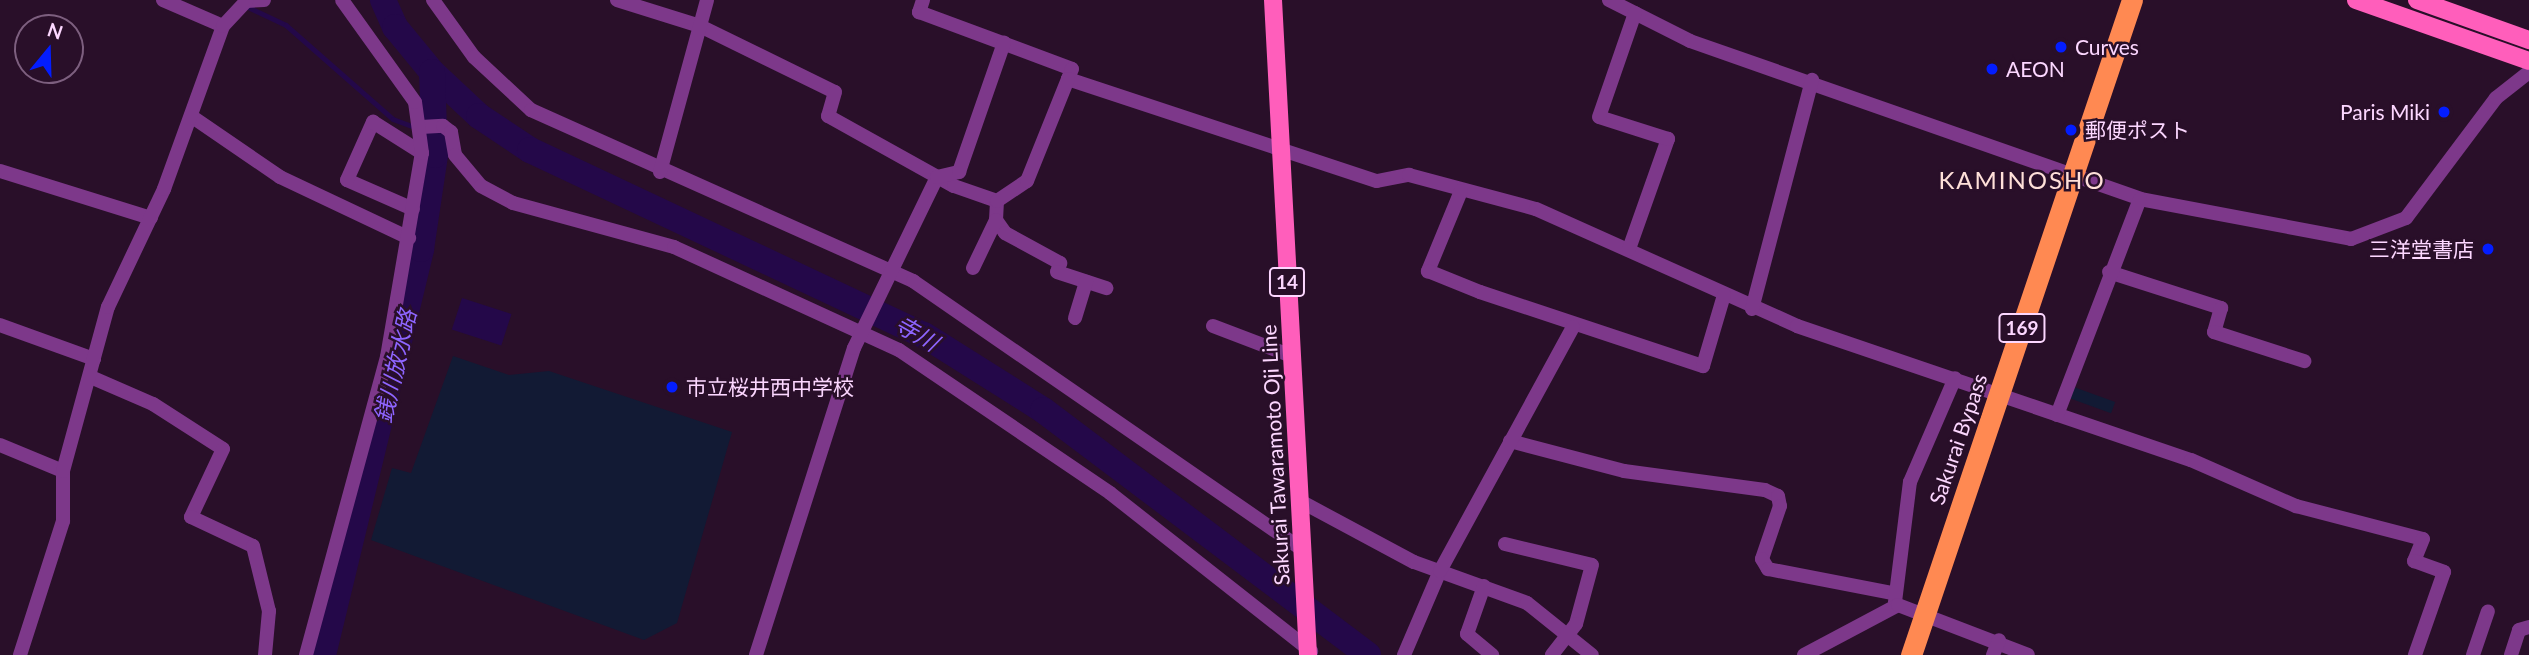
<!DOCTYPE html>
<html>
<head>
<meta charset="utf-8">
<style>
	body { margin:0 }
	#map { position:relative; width:2529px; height:655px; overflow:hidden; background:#290f29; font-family:Lato,"Noto Sans JP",sans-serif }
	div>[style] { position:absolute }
	.green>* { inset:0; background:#121a34; transform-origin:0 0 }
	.water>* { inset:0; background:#240849; transform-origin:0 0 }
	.stream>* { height:4.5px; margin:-2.25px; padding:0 2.25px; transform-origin:2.25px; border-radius:2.25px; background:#240849 }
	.river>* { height:26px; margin:-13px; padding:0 13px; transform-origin:13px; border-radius:13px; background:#240849 }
	.minor>* { height:14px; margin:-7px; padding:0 7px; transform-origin:7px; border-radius:7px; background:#7d388a }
	.major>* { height:18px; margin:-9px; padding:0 9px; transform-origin:9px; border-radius:9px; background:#ff5ebb }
	.highway>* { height:21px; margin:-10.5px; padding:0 10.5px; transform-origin:10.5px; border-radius:10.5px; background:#ff8952 }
	.dots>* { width:19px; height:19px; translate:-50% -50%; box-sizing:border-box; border:4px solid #290f29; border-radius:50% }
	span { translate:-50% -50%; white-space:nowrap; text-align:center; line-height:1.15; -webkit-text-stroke:5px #290f29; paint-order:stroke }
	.shield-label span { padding:2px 5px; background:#290f29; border:2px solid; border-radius:5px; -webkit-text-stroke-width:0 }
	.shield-label { font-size:19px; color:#fcd7ff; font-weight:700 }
	.poi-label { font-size:21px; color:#fcd7ff }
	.left { translate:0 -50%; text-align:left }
	.right { translate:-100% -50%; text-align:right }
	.street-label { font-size:21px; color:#fcd7ff }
	.water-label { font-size:23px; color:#8e65ff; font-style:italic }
	.quarter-label { font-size:24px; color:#ffe0d9; letter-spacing:2px }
	.north { position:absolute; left:14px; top:14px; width:70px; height:70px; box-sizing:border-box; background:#290f29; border:2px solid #7d5f7f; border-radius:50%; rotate:19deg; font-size:19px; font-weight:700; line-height:28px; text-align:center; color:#fcd7ff }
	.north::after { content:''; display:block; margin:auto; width:24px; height:32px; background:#031dff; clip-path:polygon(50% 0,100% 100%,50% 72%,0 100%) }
</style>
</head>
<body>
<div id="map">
	<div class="green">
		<i style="clip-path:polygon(453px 356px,509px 375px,549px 371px,732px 432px,677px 623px,644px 640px,371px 540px,392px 468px,411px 473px)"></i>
		<i style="left:2071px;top:386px;width:47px;height:12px;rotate:20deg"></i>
	</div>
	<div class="water">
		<i style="left:462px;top:298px;width:52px;height:33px;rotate:18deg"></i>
	</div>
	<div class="stream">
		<i style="left:246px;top:6px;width:44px;rotate:25.4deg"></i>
		<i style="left:286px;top:25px;width:142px;rotate:41.3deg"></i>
		<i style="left:393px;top:119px;width:46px;rotate:20.4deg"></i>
	</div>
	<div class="river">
		<i style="left:383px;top:0;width:30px;rotate:66deg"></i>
		<i style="left:395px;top:27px;width:58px;rotate:50.6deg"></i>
		<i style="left:432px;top:72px;width:64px;rotate:43.1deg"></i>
		<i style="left:479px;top:116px;width:61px;rotate:33.7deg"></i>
		<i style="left:530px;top:150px;width:435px;rotate:25.2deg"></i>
		<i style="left:924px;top:335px;width:141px;rotate:32.2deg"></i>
		<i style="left:1043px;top:410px;width:407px;rotate:37deg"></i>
		<i style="left:323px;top:655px;width:418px;rotate:-76.4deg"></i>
		<i style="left:421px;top:249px;width:95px;rotate:-81.5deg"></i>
		<i style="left:435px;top:155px;width:83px;rotate:-92.1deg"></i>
	</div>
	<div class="minor">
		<i style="left:163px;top:0;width:65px;rotate:23.4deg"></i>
		<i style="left:433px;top:0;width:70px;rotate:54.3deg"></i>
		<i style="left:474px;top:57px;width:78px;rotate:42.9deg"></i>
		<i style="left:531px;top:110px;width:419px;rotate:24.1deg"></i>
		<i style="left:913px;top:281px;width:475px;rotate:34.6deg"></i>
		<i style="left:617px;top:0;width:87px;rotate:17.4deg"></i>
		<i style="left:700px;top:26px;width:150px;rotate:26.1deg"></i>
		<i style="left:835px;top:92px;width:25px;rotate:106deg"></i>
		<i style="left:828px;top:116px;width:144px;rotate:29.1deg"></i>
		<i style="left:954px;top:186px;width:46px;rotate:19.2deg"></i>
		<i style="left:923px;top:0;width:13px;rotate:108deg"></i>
		<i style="left:919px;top:12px;width:163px;rotate:20.4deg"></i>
		<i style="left:1072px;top:69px;width:11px;rotate:112deg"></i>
		<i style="left:1068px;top:79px;width:325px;rotate:18.3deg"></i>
		<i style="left:1377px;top:181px;width:33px;rotate:-11deg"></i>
		<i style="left:1409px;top:175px;width:131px;rotate:15deg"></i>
		<i style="left:1536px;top:209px;width:286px;rotate:24.1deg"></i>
		<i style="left:1797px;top:326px;width:416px;rotate:18.8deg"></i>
		<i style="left:2191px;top:460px;width:115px;rotate:23.7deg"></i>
		<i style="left:2296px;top:506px;width:131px;rotate:14.6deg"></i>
		<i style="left:2423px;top:539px;width:24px;rotate:112deg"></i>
		<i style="left:2414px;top:561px;width:32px;rotate:20deg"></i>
		<i style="left:2444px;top:572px;width:88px;rotate:109.3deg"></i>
		<i style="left:1609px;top:0;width:91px;rotate:26.8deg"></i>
		<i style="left:1690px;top:41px;width:477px;rotate:19.3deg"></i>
		<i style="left:2140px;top:199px;width:215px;rotate:10.7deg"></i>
		<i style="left:2351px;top:239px;width:59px;rotate:-20.9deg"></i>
		<i style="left:2406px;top:218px;width:150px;rotate:-53.1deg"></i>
		<i style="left:2496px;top:98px;width:42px;rotate:-38.2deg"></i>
		<i style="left:246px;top:1px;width:18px;rotate:-3deg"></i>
		<i style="left:191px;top:116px;width:108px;rotate:34.4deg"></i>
		<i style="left:280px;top:177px;width:143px;rotate:25.3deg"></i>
		<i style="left:421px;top:127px;width:22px;rotate:-3deg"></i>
		<i style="left:443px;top:126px;width:10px;rotate:37deg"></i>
		<i style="left:451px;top:132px;width:23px;rotate:80deg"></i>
		<i style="left:455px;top:155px;width:40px;rotate:50deg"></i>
		<i style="left:481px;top:186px;width:36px;rotate:28deg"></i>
		<i style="left:513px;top:203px;width:167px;rotate:15.3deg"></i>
		<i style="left:674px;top:247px;width:247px;rotate:24.6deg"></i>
		<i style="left:899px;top:350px;width:255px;rotate:34.1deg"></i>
		<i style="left:1110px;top:493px;width:256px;rotate:38.2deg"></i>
		<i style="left:0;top:171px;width:158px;rotate:17.3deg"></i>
		<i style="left:660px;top:172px;width:178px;rotate:-74.7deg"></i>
		<i style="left:1461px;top:191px;width:87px;rotate:112.4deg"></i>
		<i style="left:1428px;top:271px;width:56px;rotate:22deg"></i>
		<i style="left:1480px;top:292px;width:235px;rotate:18.4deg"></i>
		<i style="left:1703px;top:366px;width:74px;rotate:-73.5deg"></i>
		<i style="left:997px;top:201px;width:19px;rotate:93deg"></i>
		<i style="left:996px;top:220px;width:16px;rotate:55deg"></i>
		<i style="left:1005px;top:233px;width:63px;rotate:28.6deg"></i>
		<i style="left:1060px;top:263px;width:9px;rotate:108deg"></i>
		<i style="left:1057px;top:272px;width:52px;rotate:18.1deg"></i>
		<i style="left:997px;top:201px;width:36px;rotate:-34deg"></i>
		<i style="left:1027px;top:181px;width:110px;rotate:-68.1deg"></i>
		<i style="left:413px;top:209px;width:72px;rotate:-156.3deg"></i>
		<i style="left:347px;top:180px;width:64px;rotate:-65.9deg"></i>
		<i style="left:373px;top:122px;width:58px;rotate:32.3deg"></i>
		<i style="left:1629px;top:249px;width:117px;rotate:-70.5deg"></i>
		<i style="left:1668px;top:139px;width:72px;rotate:-162.3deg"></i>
		<i style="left:1599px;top:117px;width:110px;rotate:-70.9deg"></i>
		<i style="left:973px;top:268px;width:53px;rotate:-64.4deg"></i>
		<i style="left:2109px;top:272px;width:118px;rotate:17.8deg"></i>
		<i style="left:2221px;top:308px;width:25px;rotate:106deg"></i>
		<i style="left:2214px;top:332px;width:95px;rotate:17.9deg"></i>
		<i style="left:1752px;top:309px;width:237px;rotate:-75.3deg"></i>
		<i style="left:1075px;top:318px;width:38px;rotate:-73deg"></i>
		<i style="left:0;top:325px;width:100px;rotate:19.9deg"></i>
		<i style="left:1213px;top:326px;width:85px;rotate:20.8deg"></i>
		<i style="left:93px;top:378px;width:65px;rotate:23.4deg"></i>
		<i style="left:153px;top:404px;width:83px;rotate:32.7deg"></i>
		<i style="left:223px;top:449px;width:75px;rotate:115.2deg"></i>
		<i style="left:191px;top:517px;width:68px;rotate:25.1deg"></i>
		<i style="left:253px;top:546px;width:67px;rotate:76.2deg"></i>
		<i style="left:269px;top:611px;width:44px;rotate:95.2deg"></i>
		<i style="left:2057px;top:415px;width:231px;rotate:-69deg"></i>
		<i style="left:1510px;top:441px;width:118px;rotate:14.7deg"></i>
		<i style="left:1624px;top:471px;width:142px;rotate:7.7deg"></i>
		<i style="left:1765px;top:490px;width:14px;rotate:25deg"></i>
		<i style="left:1778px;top:496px;width:10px;rotate:79deg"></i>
		<i style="left:1780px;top:506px;width:56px;rotate:108.8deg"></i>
		<i style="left:1762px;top:559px;width:12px;rotate:59deg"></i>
		<i style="left:1768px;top:569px;width:127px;rotate:10.9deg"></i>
		<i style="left:0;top:445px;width:68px;rotate:22.4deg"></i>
		<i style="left:1300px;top:501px;width:129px;rotate:28.2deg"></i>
		<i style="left:1414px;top:562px;width:120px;rotate:19.9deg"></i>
		<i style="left:1527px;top:603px;width:83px;rotate:38.7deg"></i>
		<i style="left:1505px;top:544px;width:89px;rotate:13.6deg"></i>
		<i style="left:1592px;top:565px;width:61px;rotate:105.2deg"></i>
		<i style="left:1576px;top:624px;width:39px;rotate:128deg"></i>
		<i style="left:1484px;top:586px;width:51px;rotate:109.5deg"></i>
		<i style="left:1467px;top:634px;width:33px;rotate:40deg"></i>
		<i style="left:1895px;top:602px;width:121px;rotate:-82.9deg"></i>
		<i style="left:1910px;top:482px;width:113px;rotate:-66.6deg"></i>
		<i style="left:20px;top:655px;width:141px;rotate:-72.2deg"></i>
		<i style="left:63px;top:521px;width:50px;rotate:-90deg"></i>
		<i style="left:63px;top:471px;width:170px;rotate:-74.7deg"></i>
		<i style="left:108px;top:307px;width:131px;rotate:-64.6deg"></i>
		<i style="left:164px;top:189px;width:173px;rotate:-70.1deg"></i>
		<i style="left:223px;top:26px;width:34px;rotate:-47deg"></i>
		<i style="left:306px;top:655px;width:309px;rotate:-74.8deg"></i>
		<i style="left:387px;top:357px;width:207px;rotate:-80.3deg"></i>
		<i style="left:422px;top:153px;width:51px;rotate:-97.8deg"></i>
		<i style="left:415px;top:102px;width:125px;rotate:-125.6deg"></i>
		<i style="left:756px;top:655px;width:322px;rotate:-72.3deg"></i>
		<i style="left:854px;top:348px;width:190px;rotate:-64.1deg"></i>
		<i style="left:937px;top:177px;width:23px;rotate:-13deg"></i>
		<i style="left:959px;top:172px;width:137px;rotate:-70.8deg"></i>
		<i style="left:1404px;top:655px;width:91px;rotate:-66.8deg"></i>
		<i style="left:1440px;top:571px;width:278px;rotate:-61.4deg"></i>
		<i style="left:1804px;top:655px;width:106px;rotate:-28deg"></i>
		<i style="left:1898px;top:605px;width:139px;rotate:21deg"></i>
		<i style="left:1993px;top:655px;width:16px;rotate:-68deg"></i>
		<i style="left:2473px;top:655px;width:46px;rotate:-71.2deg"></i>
		<i style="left:2511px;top:655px;width:26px;rotate:-72deg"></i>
		<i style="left:2519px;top:630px;width:10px;rotate:-17deg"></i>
	</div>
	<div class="major">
		<i style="left:1273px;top:0;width:656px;rotate:86.94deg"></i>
		<i style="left:2356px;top:0;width:183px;rotate:19.4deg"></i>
		<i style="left:2417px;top:0;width:119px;rotate:19.7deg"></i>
	</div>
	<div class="highway">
		<i style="left:1911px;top:655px;width:691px;rotate:-71.36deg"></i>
	</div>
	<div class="dots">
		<i style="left:2061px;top:47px;background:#031dff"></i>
		<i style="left:1992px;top:69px;background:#031dff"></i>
		<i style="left:2444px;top:112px;background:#031dff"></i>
		<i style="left:2071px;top:130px;background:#031dff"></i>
		<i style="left:2488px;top:249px;background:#031dff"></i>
		<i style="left:672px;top:387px;background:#031dff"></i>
	</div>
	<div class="shield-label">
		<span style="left:1287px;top:282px">14</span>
		<span style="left:2022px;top:328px">169</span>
	</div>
	<div class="poi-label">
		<span class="left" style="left:2075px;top:47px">Curves</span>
		<span class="left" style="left:2006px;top:69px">AEON</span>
		<span class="right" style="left:2430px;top:112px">Paris Miki</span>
		<span class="left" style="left:2085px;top:130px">郵便ポスト</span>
		<span class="right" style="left:2474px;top:249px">三洋堂書店</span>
		<span class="left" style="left:686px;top:387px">市立桜井西中学校</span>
	</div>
	<div class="street-label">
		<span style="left:1958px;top:439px;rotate:-71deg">Sakurai Bypass</span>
		<span style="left:1275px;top:455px;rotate:-93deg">Sakurai Tawaramoto Oji Line</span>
	</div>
	<div class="water-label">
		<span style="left:917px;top:333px;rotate:30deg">寺川</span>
		<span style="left:395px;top:366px;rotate:-77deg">銭川放水路</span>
	</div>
	<div class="quarter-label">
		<span style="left:2022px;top:180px">KAMINOSHO</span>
	</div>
	<div class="north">N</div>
</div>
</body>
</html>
